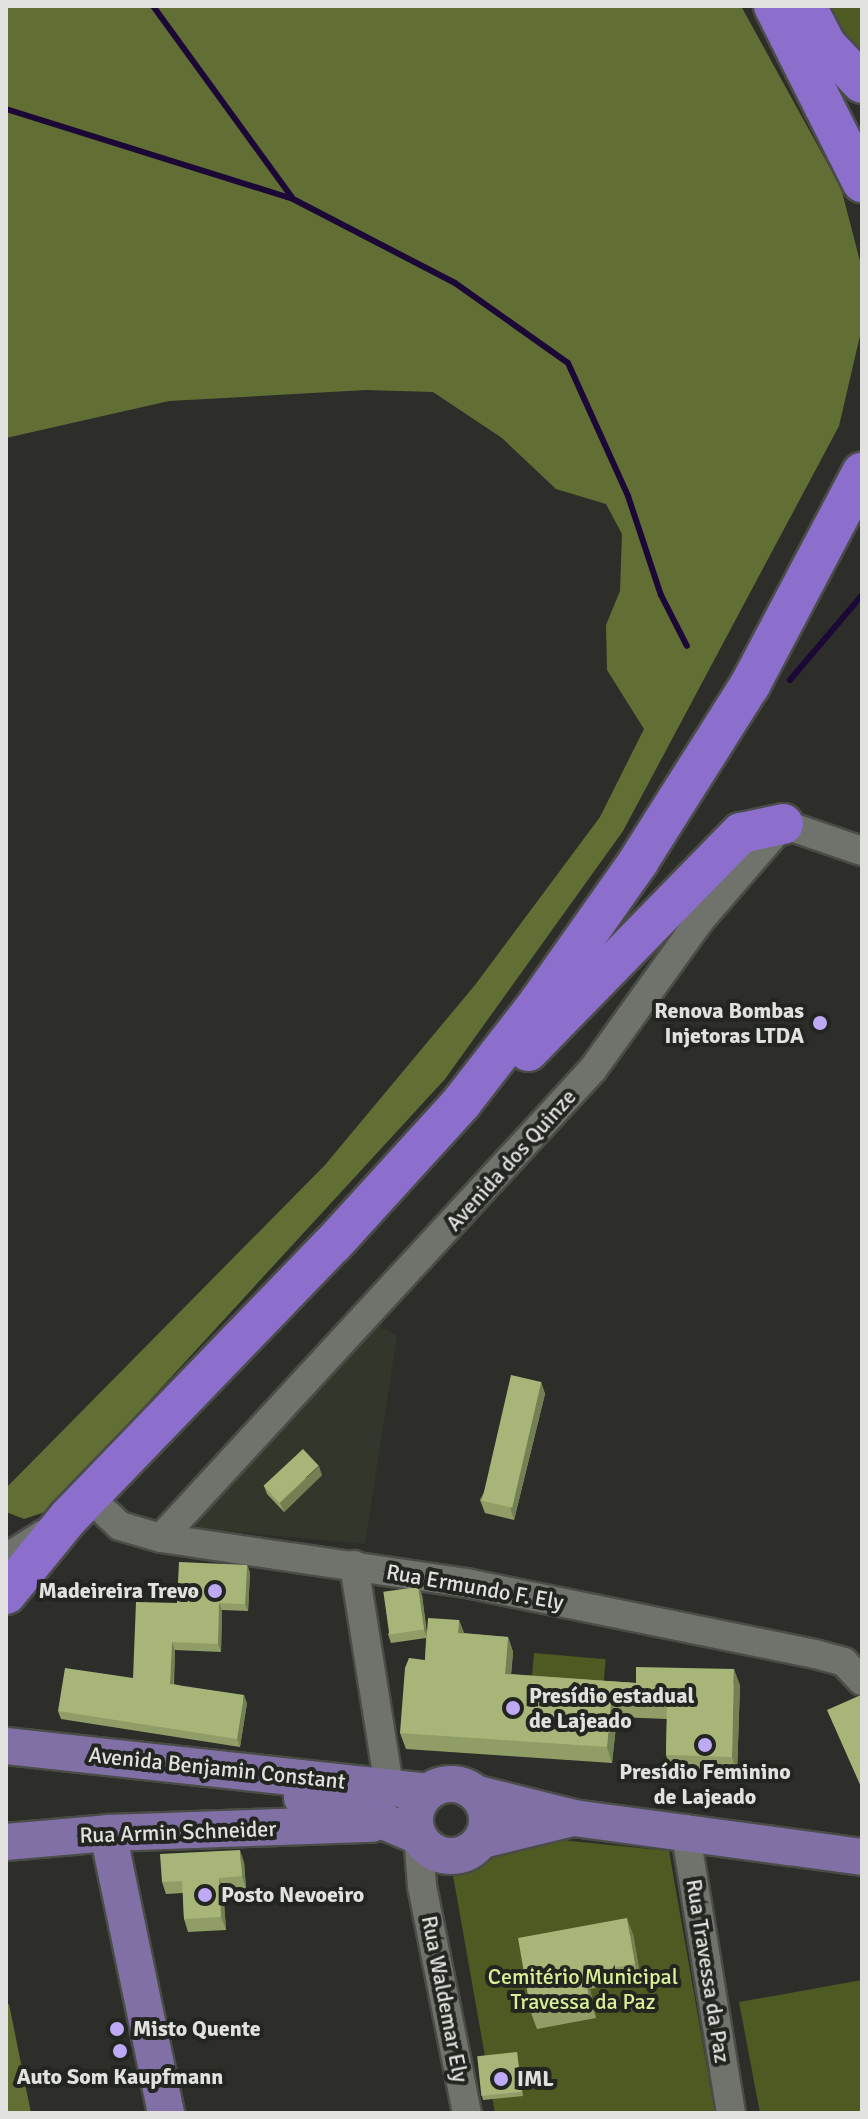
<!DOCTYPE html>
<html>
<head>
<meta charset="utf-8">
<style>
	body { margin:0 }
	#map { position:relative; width:868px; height:2119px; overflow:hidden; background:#2d2e29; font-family:Signika,sans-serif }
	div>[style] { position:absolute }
	.built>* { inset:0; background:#33362b }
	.green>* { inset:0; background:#4d5a22; transform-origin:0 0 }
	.forest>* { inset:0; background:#626f34 }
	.stream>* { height:6px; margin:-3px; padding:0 3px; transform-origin:3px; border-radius:3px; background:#1b0837 }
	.roads { filter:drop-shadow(2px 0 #4a4c47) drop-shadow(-2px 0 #4a4c47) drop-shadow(0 2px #4a4c47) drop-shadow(0 -2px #4a4c47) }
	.minor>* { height:28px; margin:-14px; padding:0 14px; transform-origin:14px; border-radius:14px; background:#70726c }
	.major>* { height:36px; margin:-18px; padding:0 18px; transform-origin:18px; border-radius:18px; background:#8170a6 }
	.major>.ring { margin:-18px; padding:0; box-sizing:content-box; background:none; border:36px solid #8170a6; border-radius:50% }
	.highway>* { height:40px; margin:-20px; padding:0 20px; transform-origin:20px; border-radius:20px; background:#8c6ecd }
	.wall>* { inset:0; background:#909d67 }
	.shaded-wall>* { inset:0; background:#757f54 }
	.building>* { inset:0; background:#a7b678; transform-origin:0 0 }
	.dots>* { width:22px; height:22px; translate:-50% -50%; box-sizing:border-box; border:4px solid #232520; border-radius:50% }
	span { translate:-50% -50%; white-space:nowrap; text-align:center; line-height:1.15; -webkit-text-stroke:8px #232520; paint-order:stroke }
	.poi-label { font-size:22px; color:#e1e2df; font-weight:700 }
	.right { translate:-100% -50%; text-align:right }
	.left { translate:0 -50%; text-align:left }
	.street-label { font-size:22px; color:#e1e2df }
	.park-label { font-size:22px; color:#daf097 }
	.frame { position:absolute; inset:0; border:8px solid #e1e2df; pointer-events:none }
</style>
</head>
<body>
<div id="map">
	<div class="built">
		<i style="clip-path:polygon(374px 1322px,397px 1336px,365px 1544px,183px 1527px)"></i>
	</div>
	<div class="green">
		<i style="clip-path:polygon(825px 6px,862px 6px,862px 66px)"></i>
		<i style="left:534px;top:1653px;width:72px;height:33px;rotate:5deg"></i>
		<i style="clip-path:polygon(542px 1838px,669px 1851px,715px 2113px,495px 2113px,451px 1864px)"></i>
		<i style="clip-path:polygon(862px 1980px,862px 2113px,760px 2113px,739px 2002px)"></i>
	</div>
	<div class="forest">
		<i style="clip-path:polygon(6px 6px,741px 6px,841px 188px,862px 269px,862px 327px,839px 426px,623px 831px,445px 1079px,48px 1511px,24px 1519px,6px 1512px,6px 1488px,325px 1165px,475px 985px,600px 817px,644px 729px,607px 670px,606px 625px,620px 591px,622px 534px,606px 504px,556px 489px,502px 438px,433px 392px,366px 390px,169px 401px,6px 438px)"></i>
		<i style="clip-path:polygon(6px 2003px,9px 2004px,31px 2113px,6px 2113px)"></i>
	</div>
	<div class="stream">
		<i style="left:153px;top:6px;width:236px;rotate:54deg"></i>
		<i style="left:6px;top:109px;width:301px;rotate:17.4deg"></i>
		<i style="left:293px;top:199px;width:182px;rotate:27.4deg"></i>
		<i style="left:455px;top:283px;width:138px;rotate:35.3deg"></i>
		<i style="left:568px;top:363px;width:146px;rotate:65.7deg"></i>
		<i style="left:628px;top:496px;width:104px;rotate:71.6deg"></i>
		<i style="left:661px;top:595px;width:57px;rotate:63deg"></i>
		<i style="left:790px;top:680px;width:111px;rotate:-49.7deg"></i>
	</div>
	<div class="roads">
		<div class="minor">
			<i style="left:89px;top:1497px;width:42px;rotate:43.1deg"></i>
			<i style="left:120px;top:1526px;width:43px;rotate:16.3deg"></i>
			<i style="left:161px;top:1538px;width:313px;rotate:8.4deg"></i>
			<i style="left:471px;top:1584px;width:351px;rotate:11.5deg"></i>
			<i style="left:815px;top:1654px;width:30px;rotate:15deg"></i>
			<i style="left:844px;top:1662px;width:26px;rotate:47deg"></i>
			<i style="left:161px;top:1538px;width:638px;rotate:-47.35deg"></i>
			<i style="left:593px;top:1069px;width:183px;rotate:-54.3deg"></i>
			<i style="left:700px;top:920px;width:127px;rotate:-49.2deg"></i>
			<i style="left:783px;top:824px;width:83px;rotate:18.9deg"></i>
			<i style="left:6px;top:1558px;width:45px;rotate:-32.3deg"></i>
			<i style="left:354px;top:1565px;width:223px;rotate:81deg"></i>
			<i style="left:685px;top:1829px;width:288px;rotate:80.8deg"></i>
			<i style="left:418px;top:1836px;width:50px;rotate:85.4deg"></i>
			<i style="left:422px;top:1886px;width:231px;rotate:78.8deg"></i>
		</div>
		<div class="major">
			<i style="left:6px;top:1746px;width:424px;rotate:6.2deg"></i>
			<i class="ring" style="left:415px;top:1784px;width:36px;height:36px"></i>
			<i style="left:478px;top:1794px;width:99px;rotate:14deg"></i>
			<i style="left:574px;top:1818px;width:291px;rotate:7.7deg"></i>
			<i style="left:302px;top:1798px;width:49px;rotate:10.6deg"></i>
			<i style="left:350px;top:1807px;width:74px;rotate:23.1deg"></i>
			<i style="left:108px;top:1833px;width:286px;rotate:78.3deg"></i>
			<i style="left:482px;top:1840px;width:89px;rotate:-13.7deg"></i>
			<i style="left:6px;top:1842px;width:102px;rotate:-5deg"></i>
			<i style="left:108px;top:1833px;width:264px;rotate:-2deg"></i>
		</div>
		<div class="highway">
			<i style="left:774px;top:6px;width:197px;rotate:63.4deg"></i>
			<i style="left:806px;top:6px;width:44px;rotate:62.9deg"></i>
			<i style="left:826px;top:45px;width:52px;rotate:46.5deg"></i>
			<i style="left:528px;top:1051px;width:305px;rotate:-45.7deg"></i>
			<i style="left:741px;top:833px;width:43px;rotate:-12.1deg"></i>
			<i style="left:6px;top:1594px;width:98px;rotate:-50.8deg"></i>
			<i style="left:68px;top:1518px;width:381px;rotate:-46deg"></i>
			<i style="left:333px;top:1244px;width:192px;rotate:-47.7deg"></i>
			<i style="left:462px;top:1102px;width:124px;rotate:-52.2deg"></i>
			<i style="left:538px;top:1004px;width:174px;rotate:-54.8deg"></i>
			<i style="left:638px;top:862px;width:209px;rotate:-57.7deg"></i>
			<i style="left:750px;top:685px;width:240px;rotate:-62.2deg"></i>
		</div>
	</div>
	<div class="wall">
		<i style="clip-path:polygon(541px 1382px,545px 1394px,514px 1520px,485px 1513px,480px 1500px)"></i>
		<i style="clip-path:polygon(322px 1475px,284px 1512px,267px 1494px,264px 1486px)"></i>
		<i style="clip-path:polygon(247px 1565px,250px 1573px,248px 1611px,222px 1610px,221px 1652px,175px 1650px,174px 1684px,247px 1703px,240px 1747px,61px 1719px,58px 1711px,133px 1678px)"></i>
		<i style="clip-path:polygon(418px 1587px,422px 1595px,427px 1633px,459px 1620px,464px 1633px,508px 1637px,513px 1652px,511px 1674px,636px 1683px,740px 1685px,737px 1773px,671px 1771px,666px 1755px,667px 1719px,617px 1717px,612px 1763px,406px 1749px,400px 1733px,425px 1660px,426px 1638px,391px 1643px,388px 1634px)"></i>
		<i style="clip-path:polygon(244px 1862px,246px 1889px,223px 1890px,226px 1930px,188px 1932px,184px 1919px,183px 1893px,166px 1894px,162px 1882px)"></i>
		<i style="clip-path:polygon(633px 1934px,641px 1980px,590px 1989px,596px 2018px,537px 2029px,531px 2013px)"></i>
		<i style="clip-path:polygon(517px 2052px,523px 2096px,483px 2100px,482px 2096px)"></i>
	</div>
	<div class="shaded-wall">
		<i style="clip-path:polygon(541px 1382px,545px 1394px,514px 1520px,510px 1507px)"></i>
		<i style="clip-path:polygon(319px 1466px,322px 1475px,284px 1512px,280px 1503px)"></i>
		<i style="clip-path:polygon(247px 1565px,250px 1573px,248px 1611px,245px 1604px)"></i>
		<i style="clip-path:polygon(418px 1587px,422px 1595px,427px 1638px,424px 1630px)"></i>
		<i style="clip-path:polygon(219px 1603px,222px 1610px,221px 1652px,218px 1644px)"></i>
		<i style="clip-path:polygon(459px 1620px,465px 1636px,458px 1633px)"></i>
		<i style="clip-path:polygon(508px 1637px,513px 1652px,510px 1689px,505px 1674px)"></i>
		<i style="clip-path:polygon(172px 1642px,175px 1650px,173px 1692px,170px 1684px)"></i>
		<i style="clip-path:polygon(734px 1669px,740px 1685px,737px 1773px,732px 1757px)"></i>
		<i style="clip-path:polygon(244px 1695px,247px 1703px,240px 1747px,237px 1739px)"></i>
		<i style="clip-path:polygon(611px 1702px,617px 1717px,612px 1763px,607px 1747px)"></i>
		<i style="clip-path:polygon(240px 1850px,244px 1862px,246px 1889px,242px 1876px)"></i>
		<i style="clip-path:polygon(219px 1878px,223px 1890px,226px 1930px,221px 1917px)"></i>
		<i style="clip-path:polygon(627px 1918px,633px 1934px,641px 1980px,635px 1964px)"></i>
		<i style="clip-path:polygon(584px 1973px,590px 1989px,596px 2018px,590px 2002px)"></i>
	</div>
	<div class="building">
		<i style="left:511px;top:1375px;width:31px;height:129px;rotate:13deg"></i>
		<i style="left:303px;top:1449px;width:23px;height:54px;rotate:47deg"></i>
		<i style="clip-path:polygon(179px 1562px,247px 1565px,245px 1604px,219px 1603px,218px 1644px,172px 1642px,170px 1684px,244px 1695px,237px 1739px,58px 1711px,65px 1668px,133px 1678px,136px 1602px,177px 1603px)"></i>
		<i style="left:418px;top:1587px;width:43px;height:35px;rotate:82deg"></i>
		<i style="clip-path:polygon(428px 1618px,459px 1620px,458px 1633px,508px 1637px,505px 1674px,636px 1683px,636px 1667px,734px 1669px,732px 1757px,666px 1755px,667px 1703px,611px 1702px,607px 1747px,400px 1733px,405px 1668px,409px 1658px,425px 1660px)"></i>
		<i style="clip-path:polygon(861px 1695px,862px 1697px,862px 1789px,827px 1710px)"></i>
		<i style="clip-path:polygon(240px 1850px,242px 1876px,219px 1878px,221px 1917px,184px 1919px,182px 1881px,162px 1882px,160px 1854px)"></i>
		<i style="clip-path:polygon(627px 1918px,635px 1964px,584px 1973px,590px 2002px,531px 2013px,518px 1938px)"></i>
		<i style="left:517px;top:2052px;width:40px;height:40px;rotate:84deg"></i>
	</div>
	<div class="dots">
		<i style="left:820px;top:1023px;background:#bea9f5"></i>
		<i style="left:215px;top:1591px;background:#bea9f5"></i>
		<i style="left:513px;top:1708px;background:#bea9f5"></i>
		<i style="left:705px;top:1745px;background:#bea9f5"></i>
		<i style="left:205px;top:1895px;background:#bea9f5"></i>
		<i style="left:117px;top:2029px;background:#bea9f5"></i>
		<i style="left:120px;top:2051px;background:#bea9f5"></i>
		<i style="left:501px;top:2079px;background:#bea9f5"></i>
	</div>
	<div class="poi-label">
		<span class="right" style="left:804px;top:1023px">Renova Bombas<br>Injetoras LTDA</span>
		<span class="right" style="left:199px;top:1591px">Madeireira Trevo</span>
		<span class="left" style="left:529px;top:1708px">Presídio estadual<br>de Lajeado</span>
		<span style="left:705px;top:1784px">Presídio Feminino<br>de Lajeado</span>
		<span class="left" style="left:221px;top:1895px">Posto Nevoeiro</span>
		<span class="left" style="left:133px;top:2029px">Misto Quente</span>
		<span style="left:120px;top:2077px">Auto Som Kaupfmann</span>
		<span class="left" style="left:517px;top:2079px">IML</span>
	</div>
	<div class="street-label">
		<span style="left:511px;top:1160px;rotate:-48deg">Avenida dos Quinze</span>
		<span style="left:475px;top:1587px;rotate:10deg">Rua Ermundo F. Ely</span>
		<span style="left:217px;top:1768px;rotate:6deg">Avenida Benjamin Constant</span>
		<span style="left:178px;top:1832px;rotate:-2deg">Rua Armin Schneider</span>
		<span style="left:708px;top:1971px;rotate:81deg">Rua Travessa da Paz</span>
		<span style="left:445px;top:1999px;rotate:79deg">Rua Waldemar Ely</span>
	</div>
	<div class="park-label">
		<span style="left:583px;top:1989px">Cemitério Municipal<br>Travessa da Paz</span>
	</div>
	<div class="frame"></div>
</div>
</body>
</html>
